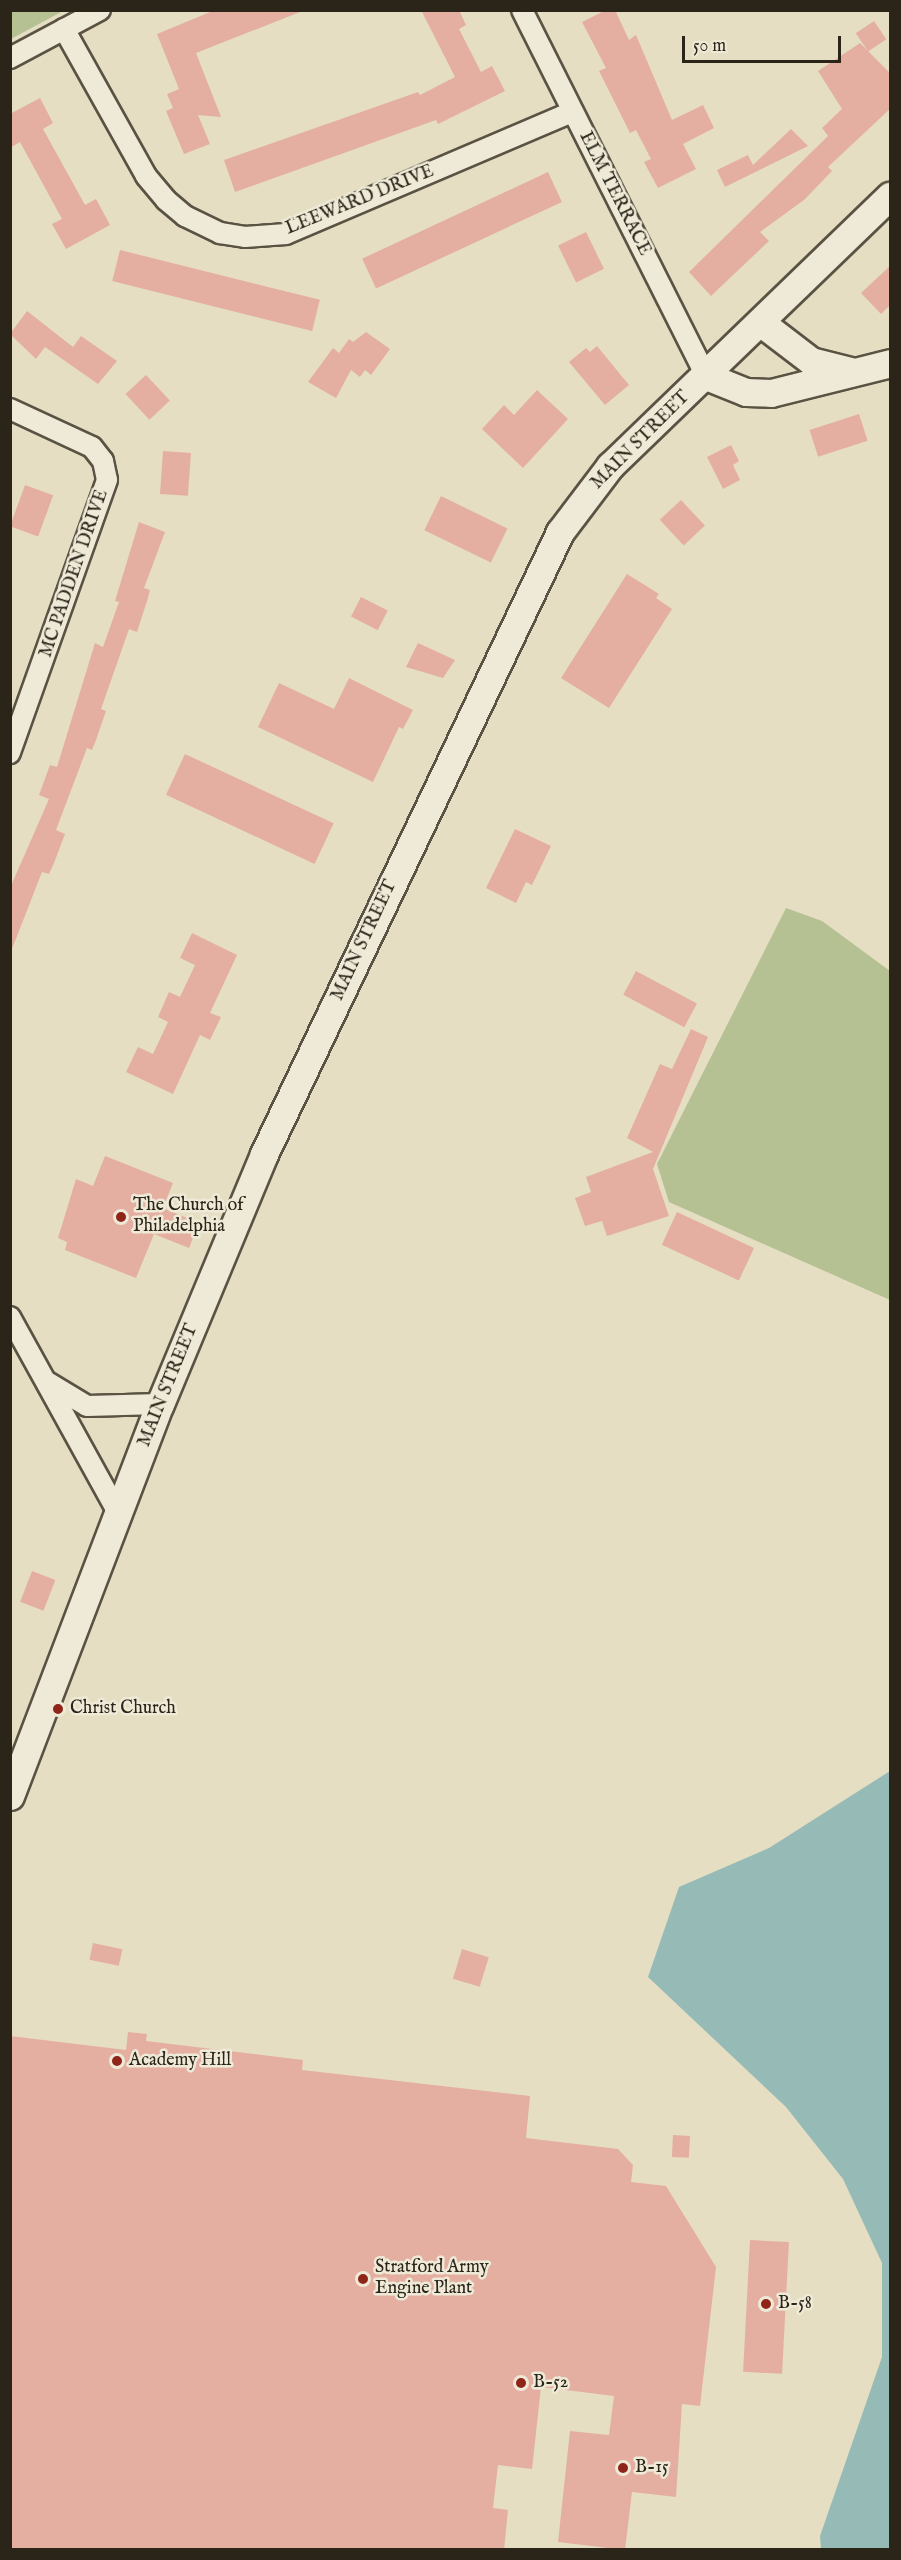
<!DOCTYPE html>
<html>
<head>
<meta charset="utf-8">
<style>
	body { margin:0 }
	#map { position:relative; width:901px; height:2560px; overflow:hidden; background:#e5dec2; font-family:"IM FELL English",serif }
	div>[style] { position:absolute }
	.green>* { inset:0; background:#b5c193 }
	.water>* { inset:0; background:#96bbb7 }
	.building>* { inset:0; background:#e4afa1; transform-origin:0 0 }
	.roads { filter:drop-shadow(2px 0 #5a5243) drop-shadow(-2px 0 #5a5243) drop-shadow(0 2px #5a5243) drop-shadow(0 -2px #5a5243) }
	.street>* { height:20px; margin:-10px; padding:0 10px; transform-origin:10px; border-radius:10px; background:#eeead7 }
	.secondary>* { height:27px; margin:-13.5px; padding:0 13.5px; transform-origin:13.5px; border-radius:13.5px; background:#eeead7 }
	.dots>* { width:16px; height:16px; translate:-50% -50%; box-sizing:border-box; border:3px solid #eeead7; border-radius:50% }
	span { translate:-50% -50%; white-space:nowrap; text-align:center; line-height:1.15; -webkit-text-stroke:5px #eeead7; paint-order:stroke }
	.street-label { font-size:18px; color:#2b2419 }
	.poi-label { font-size:18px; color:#2b2419 }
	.left { translate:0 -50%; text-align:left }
	.frame { position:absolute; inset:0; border:12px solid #2b2419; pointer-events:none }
	.scale { position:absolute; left:682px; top:36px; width:159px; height:27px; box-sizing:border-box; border:3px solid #2b2419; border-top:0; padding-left:8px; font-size:18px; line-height:21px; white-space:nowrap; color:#2b2419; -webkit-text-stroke:4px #eeead7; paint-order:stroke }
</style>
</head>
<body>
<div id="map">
	<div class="green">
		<i style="clip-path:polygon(11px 10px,63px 10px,63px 11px,11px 39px)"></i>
		<i style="clip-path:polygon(786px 908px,822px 921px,890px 971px,890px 1300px,669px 1202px,657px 1164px)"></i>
	</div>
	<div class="water">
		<i style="clip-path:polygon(890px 1771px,890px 2549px,821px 2549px,820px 2536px,882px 2357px,882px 2263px,843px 2179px,786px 2107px,648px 1977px,679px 1887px,769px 1848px)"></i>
	</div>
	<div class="building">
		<i style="clip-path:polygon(215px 10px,300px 12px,196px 53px,221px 117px,198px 115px,210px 144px,184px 154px,166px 111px,173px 108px,167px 94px,179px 89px,157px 34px)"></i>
		<i style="clip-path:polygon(421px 10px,459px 10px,466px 25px,459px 29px,481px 72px,492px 66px,505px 91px,438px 124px,436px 120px,235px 192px,224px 160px,418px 92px,420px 95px,455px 77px)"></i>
		<i style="clip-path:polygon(606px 10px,615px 10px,629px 40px,636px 35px,672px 120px,703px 105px,714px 128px,683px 144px,696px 169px,658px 188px,644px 162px,651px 159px,636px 130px,630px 133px,599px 71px,606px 68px,582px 22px)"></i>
		<i style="left:874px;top:21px;width:22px;height:22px;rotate:56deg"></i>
		<i style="clip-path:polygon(860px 43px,891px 74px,891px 108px,828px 167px,832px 171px,804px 200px,760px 232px,769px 241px,711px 296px,689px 272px,828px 136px,822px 128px,842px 109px,818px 71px)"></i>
		<i style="clip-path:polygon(40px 98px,53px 123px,43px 129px,85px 205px,96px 199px,110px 225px,66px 249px,52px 224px,62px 219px,20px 142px,10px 148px,10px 114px)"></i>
		<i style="clip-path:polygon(791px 129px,808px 146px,725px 187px,717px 170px,748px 155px,753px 165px)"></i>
		<i style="left:548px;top:172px;width:33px;height:205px;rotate:65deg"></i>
		<i style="left:586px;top:232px;width:41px;height:31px;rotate:64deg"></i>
		<i style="left:120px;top:250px;width:206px;height:32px;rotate:14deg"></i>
		<i style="clip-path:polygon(891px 265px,891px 304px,881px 314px,861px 293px)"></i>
		<i style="clip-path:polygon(27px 311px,73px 347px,81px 336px,117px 361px,98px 384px,45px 347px,36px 359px,10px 334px)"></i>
		<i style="clip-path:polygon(366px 332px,390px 349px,371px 375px,365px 370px,360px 377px,351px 370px,336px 398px,308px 382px,333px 348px,339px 353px,349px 339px,353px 342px)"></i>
		<i style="clip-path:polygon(597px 346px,629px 385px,605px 405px,569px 362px,586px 348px,590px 352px)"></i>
		<i style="left:146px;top:375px;width:35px;height:28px;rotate:47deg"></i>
		<i style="clip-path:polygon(537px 390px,568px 419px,523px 468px,482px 429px,504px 405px,514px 415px)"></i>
		<i style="left:859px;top:414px;width:28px;height:52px;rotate:72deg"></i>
		<i style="clip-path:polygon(731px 445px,739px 461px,733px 465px,740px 480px,723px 489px,707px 457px)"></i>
		<i style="left:163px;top:451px;width:28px;height:43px;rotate:4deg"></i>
		<i style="left:25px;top:485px;width:30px;height:44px;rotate:20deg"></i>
		<i style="left:441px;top:496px;width:74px;height:38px;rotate:26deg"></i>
		<i style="left:681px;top:500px;width:35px;height:29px;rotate:47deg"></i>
		<i style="clip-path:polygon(139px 522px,165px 532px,144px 588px,150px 590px,147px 601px,137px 632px,129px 629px,101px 709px,106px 711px,96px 740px,92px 750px,87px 748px,56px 830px,65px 834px,54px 863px,49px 874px,42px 872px,10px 954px,10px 888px,49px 799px,39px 795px,50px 765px,57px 767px,95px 643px,103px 647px,119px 602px,115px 601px)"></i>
		<i style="clip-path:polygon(627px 574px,659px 594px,656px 598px,672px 609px,609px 708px,561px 678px)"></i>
		<i style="left:361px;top:597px;width:30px;height:22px;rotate:27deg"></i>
		<i style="clip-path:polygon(418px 643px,455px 660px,443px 678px,406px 667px)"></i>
		<i style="clip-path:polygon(349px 678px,413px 710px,403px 729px,399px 727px,373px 782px,258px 727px,279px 683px,334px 709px)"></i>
		<i style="left:185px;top:754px;width:164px;height:45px;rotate:25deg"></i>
		<i style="clip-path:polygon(515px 829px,551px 846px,532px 885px,526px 882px,516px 903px,486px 888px)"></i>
		<i style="clip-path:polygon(192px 933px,237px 955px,210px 1013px,221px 1017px,210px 1040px,200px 1035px,173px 1094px,126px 1072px,138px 1047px,153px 1054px,168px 1022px,158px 1017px,169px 992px,180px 997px,195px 965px,180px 958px)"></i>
		<i style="left:636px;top:971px;width:69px;height:27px;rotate:28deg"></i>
		<i style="clip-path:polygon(691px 1029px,708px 1037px,653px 1169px,669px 1216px,607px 1236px,602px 1221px,585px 1226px,575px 1198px,591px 1192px,586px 1177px,653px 1152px,627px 1138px,660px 1064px,672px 1069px)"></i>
		<i style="clip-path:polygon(105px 1156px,173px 1183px,163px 1208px,199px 1223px,189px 1248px,154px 1234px,136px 1278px,65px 1250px,67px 1242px,58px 1238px,76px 1179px,93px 1186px)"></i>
		<i style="left:677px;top:1212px;width:85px;height:36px;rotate:25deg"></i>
		<i style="left:32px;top:1571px;width:25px;height:33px;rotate:21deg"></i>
		<i style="left:93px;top:1943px;width:30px;height:17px;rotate:12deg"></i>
		<i style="left:462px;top:1949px;width:28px;height:31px;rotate:17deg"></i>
		<i style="clip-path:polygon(128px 2032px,147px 2034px,146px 2041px,303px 2060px,302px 2070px,530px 2096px,526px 2138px,618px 2149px,633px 2165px,631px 2182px,666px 2186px,716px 2267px,700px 2406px,682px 2404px,676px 2497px,632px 2492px,625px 2550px,558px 2542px,570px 2431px,609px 2435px,614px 2396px,541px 2387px,532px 2469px,498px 2465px,493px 2508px,508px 2510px,504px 2550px,10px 2550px,10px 2036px,126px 2050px)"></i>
		<i style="left:673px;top:2135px;width:17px;height:22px;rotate:3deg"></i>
		<i style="left:750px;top:2240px;width:39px;height:132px;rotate:3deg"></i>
	</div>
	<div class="roads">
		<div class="street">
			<i style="left:522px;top:10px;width:410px;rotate:63.3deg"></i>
			<i style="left:64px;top:29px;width:168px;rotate:60.8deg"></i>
			<i style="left:146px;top:176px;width:31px;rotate:50deg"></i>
			<i style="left:166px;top:200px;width:25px;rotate:40deg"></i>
			<i style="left:185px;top:216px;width:39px;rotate:26deg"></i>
			<i style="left:220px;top:233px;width:25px;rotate:9deg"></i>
			<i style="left:245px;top:237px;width:41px;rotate:-4.2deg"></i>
			<i style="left:286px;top:234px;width:311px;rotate:-23.1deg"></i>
			<i style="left:10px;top:58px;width:102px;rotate:-28.1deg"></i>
			<i style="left:10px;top:409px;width:90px;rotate:24.9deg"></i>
			<i style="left:92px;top:447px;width:18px;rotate:52deg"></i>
			<i style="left:103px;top:461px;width:19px;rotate:78deg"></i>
			<i style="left:107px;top:480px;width:290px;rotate:109.6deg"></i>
			<i style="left:10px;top:1317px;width:227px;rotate:61.1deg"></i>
			<i style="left:49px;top:1383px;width:44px;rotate:31.2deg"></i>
			<i style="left:87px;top:1406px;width:73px;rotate:-1.6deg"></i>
		</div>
		<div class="secondary">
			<i style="left:760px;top:322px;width:64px;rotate:37.4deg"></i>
			<i style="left:811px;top:361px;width:40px;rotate:14.4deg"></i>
			<i style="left:706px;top:376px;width:43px;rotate:21.8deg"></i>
			<i style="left:746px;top:392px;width:25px;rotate:2deg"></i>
			<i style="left:771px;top:393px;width:123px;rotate:-14.1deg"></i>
			<i style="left:10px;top:1796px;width:420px;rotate:-69.1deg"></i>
			<i style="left:160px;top:1404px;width:271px;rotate:-67.4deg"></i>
			<i style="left:264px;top:1154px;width:689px;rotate:-64.55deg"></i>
			<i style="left:560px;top:532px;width:83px;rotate:-52.9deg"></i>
			<i style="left:610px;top:466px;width:389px;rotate:-44deg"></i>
		</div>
	</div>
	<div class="dots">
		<i style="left:121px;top:1217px;background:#8f2418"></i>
		<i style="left:58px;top:1709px;background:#8f2418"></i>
		<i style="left:117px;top:2061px;background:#8f2418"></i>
		<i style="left:363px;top:2279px;background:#8f2418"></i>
		<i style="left:766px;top:2304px;background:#8f2418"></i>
		<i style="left:521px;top:2383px;background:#8f2418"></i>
		<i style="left:623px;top:2468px;background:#8f2418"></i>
	</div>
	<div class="street-label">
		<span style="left:614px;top:194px;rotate:63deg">ELM TERRACE</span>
		<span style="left:360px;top:201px;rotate:-22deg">LEEWARD DRIVE</span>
		<span style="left:641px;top:441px;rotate:-45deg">MAIN STREET</span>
		<span style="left:75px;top:574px;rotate:-71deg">MC PADDEN DRIVE</span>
		<span style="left:365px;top:941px;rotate:-65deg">MAIN STREET</span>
		<span style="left:169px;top:1386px;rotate:-68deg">MAIN STREET</span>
	</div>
	<div class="poi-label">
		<span class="left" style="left:133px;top:1217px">The Church of<br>Philadelphia</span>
		<span class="left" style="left:70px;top:1709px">Christ Church</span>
		<span class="left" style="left:129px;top:2061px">Academy Hill</span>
		<span class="left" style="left:375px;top:2279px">Stratford Army<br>Engine Plant</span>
		<span class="left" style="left:778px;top:2304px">B-58</span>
		<span class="left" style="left:533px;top:2383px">B-52</span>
		<span class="left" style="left:635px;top:2468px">B-15</span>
	</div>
	<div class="frame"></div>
	<div class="scale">50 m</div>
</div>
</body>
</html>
